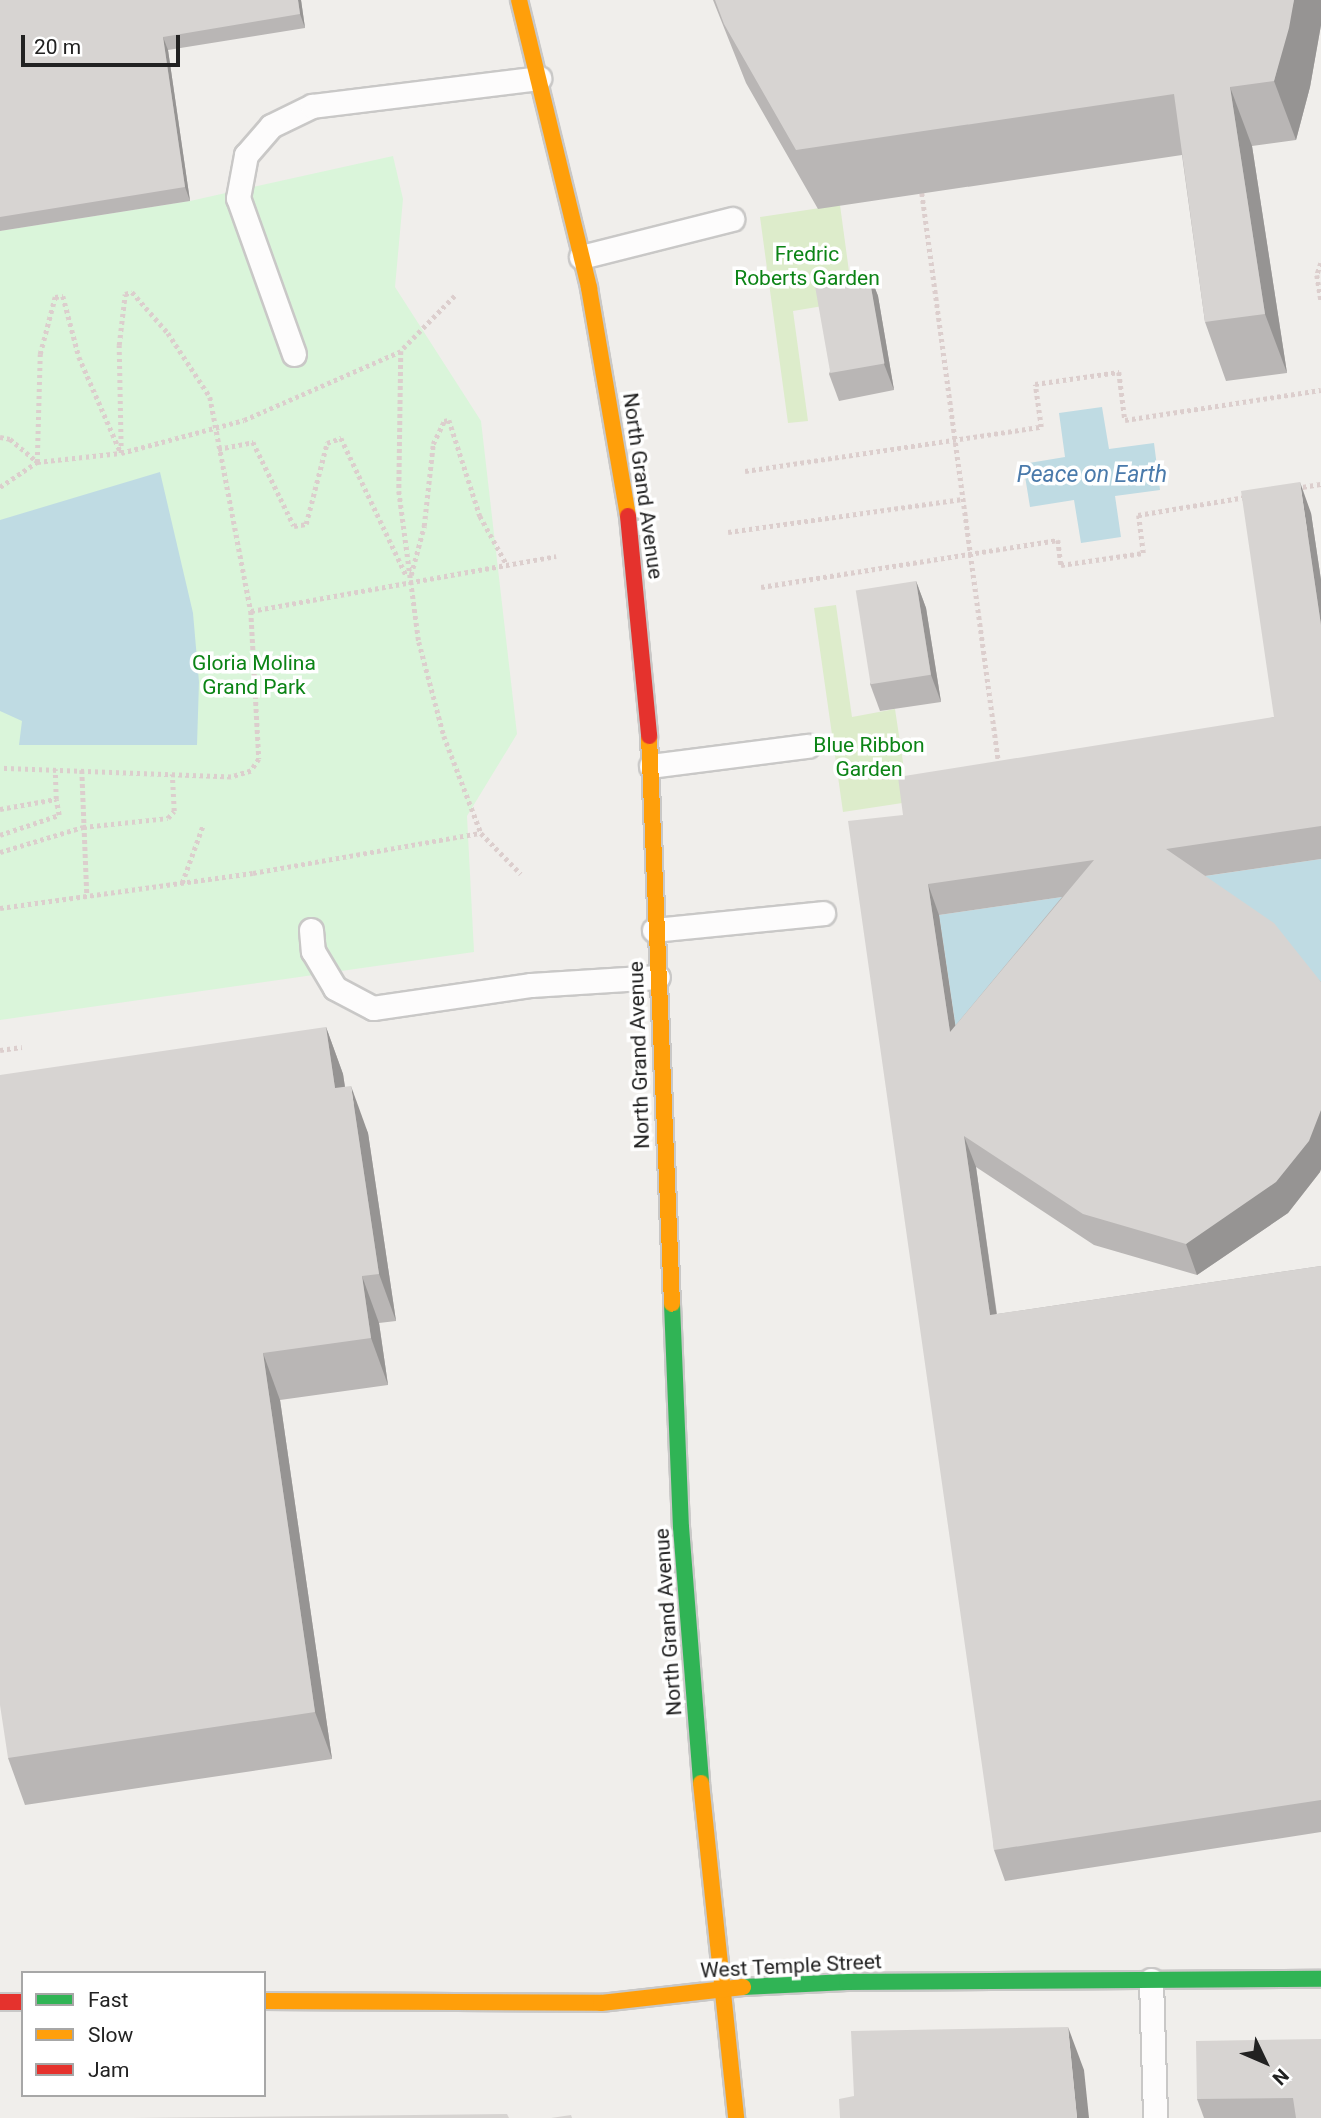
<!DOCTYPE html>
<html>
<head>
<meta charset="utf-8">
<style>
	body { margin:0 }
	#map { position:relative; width:1321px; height:2118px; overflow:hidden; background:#f0eeeb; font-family:Roboto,sans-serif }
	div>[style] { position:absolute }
	.grass>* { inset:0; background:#ddeccb }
	.park>* { inset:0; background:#daf5da }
	.water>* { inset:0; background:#bfdbe3 }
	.path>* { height:4.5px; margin-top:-2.25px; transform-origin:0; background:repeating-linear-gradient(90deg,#dccecd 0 3.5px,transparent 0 7px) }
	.roads { filter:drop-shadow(2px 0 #c9c8c7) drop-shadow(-2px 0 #c9c8c7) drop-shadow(0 2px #c9c8c7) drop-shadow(0 -2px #c9c8c7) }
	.lane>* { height:23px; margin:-11.5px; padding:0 11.5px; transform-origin:11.5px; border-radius:11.5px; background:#fdfcfc }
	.fast>* { height:16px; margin:-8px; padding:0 8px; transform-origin:8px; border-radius:8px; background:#30b455 }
	.slow>* { height:16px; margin:-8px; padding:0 8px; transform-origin:8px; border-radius:8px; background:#ff9f0a }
	.jam>* { height:16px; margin:-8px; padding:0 8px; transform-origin:8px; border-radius:8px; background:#e5322d }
	.wall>* { inset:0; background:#b9b6b5 }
	.shaded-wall>* { inset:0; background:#969493 }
	.building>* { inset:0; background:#d7d4d2; transform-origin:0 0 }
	span { translate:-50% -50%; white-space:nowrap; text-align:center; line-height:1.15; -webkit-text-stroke:7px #fff; paint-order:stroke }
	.park-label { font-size:21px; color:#0c8416 }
	.street-label { font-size:21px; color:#222 }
	.water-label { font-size:23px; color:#4a7aab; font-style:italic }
	.legend { position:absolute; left:21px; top:1971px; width:245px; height:126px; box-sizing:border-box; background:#fff; border:2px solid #a7a7a7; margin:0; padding:9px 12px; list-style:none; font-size:21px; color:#222 }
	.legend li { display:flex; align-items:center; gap:14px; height:35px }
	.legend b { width:35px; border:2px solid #a7a7a7 }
	.north { position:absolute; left:1230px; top:2027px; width:70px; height:70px; -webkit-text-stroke:5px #fff; paint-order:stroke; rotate:134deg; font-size:19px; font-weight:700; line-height:28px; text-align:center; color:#222 }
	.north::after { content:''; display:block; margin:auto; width:24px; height:32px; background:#222; clip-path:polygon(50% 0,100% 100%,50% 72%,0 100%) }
	.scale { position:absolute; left:21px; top:35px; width:159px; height:32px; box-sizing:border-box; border:4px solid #222; border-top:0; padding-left:9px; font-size:21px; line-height:24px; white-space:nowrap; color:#222; -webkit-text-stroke:5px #fff; paint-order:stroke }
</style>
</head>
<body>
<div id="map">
	<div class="grass">
		<i style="clip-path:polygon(840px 205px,853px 301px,793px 311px,808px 421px,788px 423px,760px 217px)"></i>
		<i style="clip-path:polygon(836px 605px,852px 717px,895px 709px,909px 802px,843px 812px,814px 608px)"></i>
	</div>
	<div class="park">
		<i style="clip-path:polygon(393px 156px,403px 199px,395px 287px,481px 421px,517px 734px,467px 816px,474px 952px,0 1020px,0 231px,190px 201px)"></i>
	</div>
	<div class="water">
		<i style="clip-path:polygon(1102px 407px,1109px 449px,1154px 443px,1160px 490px,1115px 496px,1121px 537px,1081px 543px,1074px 500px,1030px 507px,1023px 464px,1065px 457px,1059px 413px)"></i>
		<i style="clip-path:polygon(160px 472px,193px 613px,199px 682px,197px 745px,19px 745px,22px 721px,0 711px,0 520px)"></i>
		<i style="clip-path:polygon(1321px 859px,1321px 999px,964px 1082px,939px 915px)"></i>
	</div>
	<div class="path">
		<i style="left:922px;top:193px;width:577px;rotate:82.33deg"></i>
		<i style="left:1321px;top:263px;width:13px;rotate:108deg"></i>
		<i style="left:1317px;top:275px;width:26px;rotate:81deg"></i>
		<i style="left:455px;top:296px;width:77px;rotate:134.5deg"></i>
		<i style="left:401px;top:351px;width:140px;rotate:90.8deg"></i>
		<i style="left:399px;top:491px;width:152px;rotate:82.5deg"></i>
		<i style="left:419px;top:642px;width:97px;rotate:75.1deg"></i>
		<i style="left:444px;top:736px;width:104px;rotate:69.1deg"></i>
		<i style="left:481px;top:833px;width:57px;rotate:45.7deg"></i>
		<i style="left:0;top:437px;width:10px;rotate:11deg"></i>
		<i style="left:10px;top:439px;width:35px;rotate:40deg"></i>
		<i style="left:37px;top:462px;width:84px;rotate:-6.1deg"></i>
		<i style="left:121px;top:453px;width:127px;rotate:-15deg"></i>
		<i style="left:244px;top:420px;width:171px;rotate:-23.7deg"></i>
		<i style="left:218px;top:449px;width:36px;rotate:-11deg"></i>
		<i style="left:253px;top:442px;width:93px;rotate:64deg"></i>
		<i style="left:294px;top:526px;width:12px;rotate:-9deg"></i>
		<i style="left:306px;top:524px;width:84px;rotate:-75.5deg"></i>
		<i style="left:327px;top:443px;width:15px;rotate:-20deg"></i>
		<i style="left:341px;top:438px;width:154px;rotate:64.6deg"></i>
		<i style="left:745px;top:471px;width:299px;rotate:-8.5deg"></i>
		<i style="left:1041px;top:427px;width:43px;rotate:-97.9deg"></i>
		<i style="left:1035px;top:384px;width:85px;rotate:-8.1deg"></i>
		<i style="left:1119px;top:372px;width:48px;rotate:82.9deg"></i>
		<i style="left:1125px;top:420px;width:198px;rotate:-8.7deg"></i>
		<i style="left:0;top:487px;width:45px;rotate:-34deg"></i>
		<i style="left:37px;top:462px;width:108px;rotate:-88.4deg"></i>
		<i style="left:40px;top:354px;width:59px;rotate:-75.3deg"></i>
		<i style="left:55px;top:297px;width:8px;rotate:-7deg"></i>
		<i style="left:63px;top:296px;width:63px;rotate:75.3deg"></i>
		<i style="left:79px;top:357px;width:105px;rotate:66.4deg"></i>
		<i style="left:121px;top:453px;width:108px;rotate:-91.1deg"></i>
		<i style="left:119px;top:345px;width:51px;rotate:-83.3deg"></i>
		<i style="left:125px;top:294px;width:7px;rotate:-16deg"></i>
		<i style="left:132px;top:292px;width:55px;rotate:48.7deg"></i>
		<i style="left:168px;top:333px;width:77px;rotate:56.7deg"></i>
		<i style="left:210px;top:397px;width:218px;rotate:79.2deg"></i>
		<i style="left:251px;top:611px;width:148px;rotate:86.9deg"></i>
		<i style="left:259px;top:759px;width:14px;rotate:124deg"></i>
		<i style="left:251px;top:771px;width:21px;rotate:163deg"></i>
		<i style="left:231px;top:777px;width:231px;rotate:-177.8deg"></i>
		<i style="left:1296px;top:488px;width:25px;rotate:-9deg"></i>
		<i style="left:728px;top:532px;width:237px;rotate:-8deg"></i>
		<i style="left:411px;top:575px;width:51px;rotate:-75.1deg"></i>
		<i style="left:424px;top:526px;width:82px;rotate:-83.7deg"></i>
		<i style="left:433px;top:444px;width:25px;rotate:-64deg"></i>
		<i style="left:444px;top:421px;width:5px;rotate:-11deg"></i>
		<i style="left:449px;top:420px;width:101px;rotate:72.1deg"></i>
		<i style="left:480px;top:516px;width:56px;rotate:61.1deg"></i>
		<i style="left:761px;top:587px;width:301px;rotate:-9deg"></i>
		<i style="left:1058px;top:540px;width:25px;rotate:83deg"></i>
		<i style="left:1061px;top:565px;width:83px;rotate:-8.3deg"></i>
		<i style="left:1143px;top:553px;width:38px;rotate:-97deg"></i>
		<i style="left:1138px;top:515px;width:109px;rotate:-9.5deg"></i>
		<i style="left:251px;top:611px;width:310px;rotate:-10.2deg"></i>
		<i style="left:82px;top:770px;width:125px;rotate:87.7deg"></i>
		<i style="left:0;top:809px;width:57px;rotate:-10.1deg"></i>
		<i style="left:56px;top:799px;width:30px;rotate:-92deg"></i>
		<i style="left:0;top:835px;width:62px;rotate:-18.7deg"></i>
		<i style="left:59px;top:815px;width:16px;rotate:-101deg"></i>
		<i style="left:0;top:852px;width:87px;rotate:-16.8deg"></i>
		<i style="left:83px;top:827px;width:85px;rotate:-6deg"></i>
		<i style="left:168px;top:818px;width:9px;rotate:-49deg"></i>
		<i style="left:174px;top:811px;width:37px;rotate:-93deg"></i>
		<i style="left:182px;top:883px;width:62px;rotate:-70.1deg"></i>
		<i style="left:0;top:908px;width:255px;rotate:-7.9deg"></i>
		<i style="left:253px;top:873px;width:231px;rotate:-10deg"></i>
		<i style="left:0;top:1050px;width:22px;rotate:-8deg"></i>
	</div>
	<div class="roads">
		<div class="lane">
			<i style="left:581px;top:257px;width:156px;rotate:-14.1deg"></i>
			<i style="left:294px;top:354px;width:166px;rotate:-109.7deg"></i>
			<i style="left:238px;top:198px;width:44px;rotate:-79.5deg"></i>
			<i style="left:246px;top:155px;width:38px;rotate:-49deg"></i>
			<i style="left:271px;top:126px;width:46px;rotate:-26deg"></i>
			<i style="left:312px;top:106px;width:229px;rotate:-7deg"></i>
			<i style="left:651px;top:766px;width:158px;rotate:-7.3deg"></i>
			<i style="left:311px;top:930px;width:21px;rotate:85deg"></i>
			<i style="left:313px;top:951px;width:43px;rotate:59.3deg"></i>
			<i style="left:335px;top:988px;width:43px;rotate:27.8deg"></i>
			<i style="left:373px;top:1008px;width:160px;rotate:-8.3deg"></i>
			<i style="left:531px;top:985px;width:127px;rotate:-3.6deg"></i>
			<i style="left:654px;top:930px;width:170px;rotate:-5.7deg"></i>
			<i style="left:1151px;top:1980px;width:138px;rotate:88.3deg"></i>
		</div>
		<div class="fast">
			<i style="left:672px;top:1304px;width:223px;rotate:87.7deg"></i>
			<i style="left:681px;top:1527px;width:257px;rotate:85.5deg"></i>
			<i style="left:743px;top:1987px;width:104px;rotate:-2.8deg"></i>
			<i style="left:847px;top:1982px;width:474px;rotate:-0.4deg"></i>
		</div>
		<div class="slow">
			<i style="left:519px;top:0;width:296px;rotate:76.3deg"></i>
			<i style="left:589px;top:288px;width:231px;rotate:80.3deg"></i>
			<i style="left:649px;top:736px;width:568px;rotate:87.68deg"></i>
			<i style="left:701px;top:1783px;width:337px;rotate:84deg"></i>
			<i style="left:264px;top:2001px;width:337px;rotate:0.3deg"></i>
			<i style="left:601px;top:2003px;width:143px;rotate:-6.4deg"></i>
		</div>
		<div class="jam">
			<i style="left:628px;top:516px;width:221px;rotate:84.5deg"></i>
			<i style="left:0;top:2002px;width:23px"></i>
		</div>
	</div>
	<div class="wall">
		<i style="clip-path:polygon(0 0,301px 0,305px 28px,168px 50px,190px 201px,0 231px)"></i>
		<i style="clip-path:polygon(713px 0,1321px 0,1321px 25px,1310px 87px,1296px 140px,1252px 146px,1287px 373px,1226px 381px,1205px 322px,1182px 155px,818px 209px,746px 83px)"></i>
		<i style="clip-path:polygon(868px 270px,878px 296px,894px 390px,839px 401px,829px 374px)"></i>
		<i style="clip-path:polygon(evenodd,1311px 513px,1321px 580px,1321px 859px,1205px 876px,1321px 982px,1321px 1169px,1320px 1172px,1288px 1213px,1197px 1275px,1094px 1245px,976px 1167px,997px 1314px,1321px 1266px,1321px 1832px,1005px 1881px,994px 1850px,903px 815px,1274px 717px,1311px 513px,1062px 897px,955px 1026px,939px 915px,1062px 897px)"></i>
		<i style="clip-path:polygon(916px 581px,926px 608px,941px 702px,880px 711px,870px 684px)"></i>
		<i style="clip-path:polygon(326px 1027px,343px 1074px,345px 1087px,368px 1133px,396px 1321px,379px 1323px,388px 1385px,280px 1400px,332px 1759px,25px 1805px,8px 1758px)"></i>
		<i style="clip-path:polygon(1321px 2039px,1321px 2118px,1204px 2118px,1197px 2099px)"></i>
	</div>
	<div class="shaded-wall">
		<i style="clip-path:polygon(298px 0,301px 0,305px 28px,300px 14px)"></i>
		<i style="clip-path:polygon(1294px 0,1321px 0,1321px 25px,1310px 87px,1296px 140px,1274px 81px)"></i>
		<i style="clip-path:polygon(163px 37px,168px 50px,190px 201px,185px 187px)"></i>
		<i style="clip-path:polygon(1230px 87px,1252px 146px,1287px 373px,1265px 314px)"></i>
		<i style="clip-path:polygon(868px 270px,878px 296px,894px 390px,884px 364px)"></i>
		<i style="clip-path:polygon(1300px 482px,1311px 513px,1321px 580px,1321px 625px)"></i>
		<i style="clip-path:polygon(916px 581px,926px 608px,941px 702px,931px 675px)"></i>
		<i style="clip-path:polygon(928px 884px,939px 915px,961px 1063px,950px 1032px)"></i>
		<i style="clip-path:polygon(326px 1027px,343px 1074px,352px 1135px,335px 1088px)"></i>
		<i style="clip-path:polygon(351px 1086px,368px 1133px,396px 1321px,379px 1274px)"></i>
		<i style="clip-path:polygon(1321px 1110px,1321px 1169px,1320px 1172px,1288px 1213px,1197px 1275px,1186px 1244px)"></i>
		<i style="clip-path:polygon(964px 1136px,976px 1167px,1001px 1346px,990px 1315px)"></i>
		<i style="clip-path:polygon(362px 1276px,379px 1323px,388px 1385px,371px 1338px)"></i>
		<i style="clip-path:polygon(263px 1353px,280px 1400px,332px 1759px,315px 1712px)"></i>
		<i style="clip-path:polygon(1068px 2027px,1084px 2070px,1089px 2118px,1077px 2118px)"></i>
	</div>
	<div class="building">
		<i style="clip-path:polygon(0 0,298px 0,300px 14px,163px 37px,185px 187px,0 217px)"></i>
		<i style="clip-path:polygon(715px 0,1294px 0,1289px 28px,1274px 81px,1230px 87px,1265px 314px,1205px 322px,1174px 94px,796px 150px,724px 24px)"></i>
		<i style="left:868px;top:270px;width:95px;height:55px;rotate:80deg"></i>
		<i style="clip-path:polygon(evenodd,1300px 482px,1321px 625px,1321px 826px,1166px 849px,1274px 923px,1321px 982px,1321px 1110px,1309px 1141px,1276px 1182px,1186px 1244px,1083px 1214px,964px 1136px,990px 1315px,1321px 1266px,1321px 1800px,994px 1850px,848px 821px,903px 815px,898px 777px,1274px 717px,1241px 491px,1300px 482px,1094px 860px,950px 1032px,928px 884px,1094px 860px)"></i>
		<i style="left:916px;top:581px;width:95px;height:61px;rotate:81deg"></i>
		<i style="clip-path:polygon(326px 1027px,335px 1088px,351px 1086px,379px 1274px,362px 1276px,371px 1338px,263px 1353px,315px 1712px,8px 1758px,0 1705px,0 1075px)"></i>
		<i style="clip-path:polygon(1068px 2027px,1077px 2118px,840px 2118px,839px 2099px,854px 2096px,851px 2031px)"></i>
		<i style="clip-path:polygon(1321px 2039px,1321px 2118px,1296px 2118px,1293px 2098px,1197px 2099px,1196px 2041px)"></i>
		<i style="clip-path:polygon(507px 2114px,509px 2118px,132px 2118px)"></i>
		<i style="clip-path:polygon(571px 2115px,572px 2118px,551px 2118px)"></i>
	</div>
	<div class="park-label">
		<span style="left:807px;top:266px">Fredric<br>Roberts Garden</span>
		<span style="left:254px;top:675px">Gloria Molina<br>Grand Park</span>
		<span style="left:869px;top:757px">Blue Ribbon<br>Garden</span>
	</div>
	<div class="street-label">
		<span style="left:643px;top:486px;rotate:82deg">North Grand Avenue</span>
		<span style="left:639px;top:1055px;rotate:-92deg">North Grand Avenue</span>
		<span style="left:668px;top:1622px;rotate:-94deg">North Grand Avenue</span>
		<span style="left:791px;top:1966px;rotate:-3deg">West Temple Street</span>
	</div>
	<div class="water-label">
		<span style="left:1092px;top:475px">Peace on Earth</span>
	</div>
	<ul class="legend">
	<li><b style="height:9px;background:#30b455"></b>Fast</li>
	<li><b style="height:9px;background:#ff9f0a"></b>Slow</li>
	<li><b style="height:9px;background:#e5322d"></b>Jam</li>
	</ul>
	<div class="north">N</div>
	<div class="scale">20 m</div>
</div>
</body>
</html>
